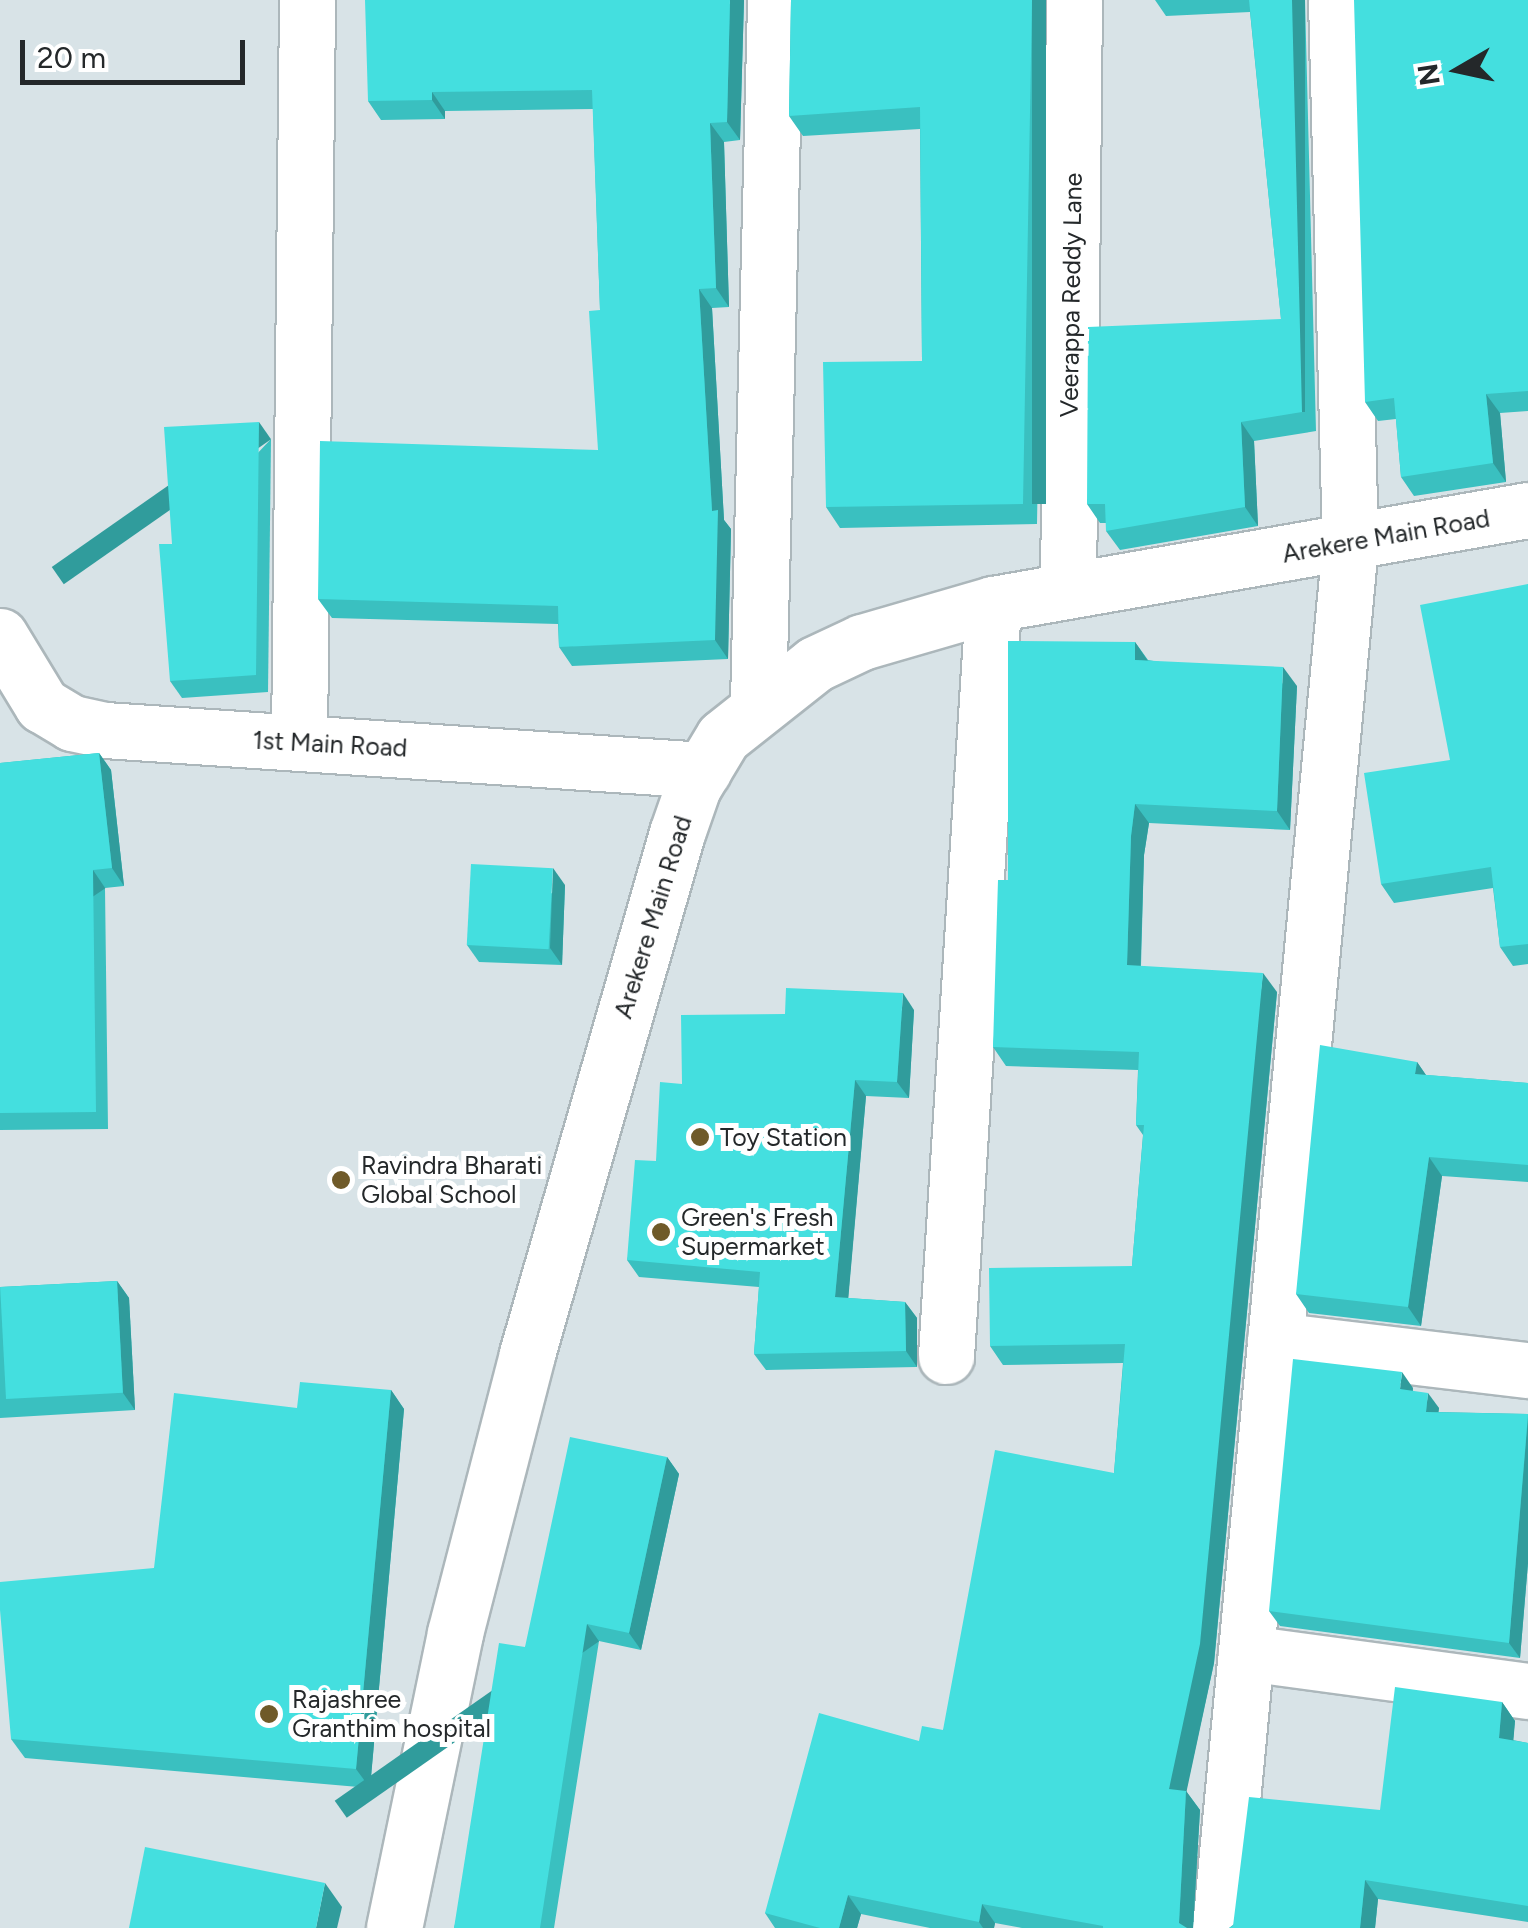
<!DOCTYPE html>
<html>
<head>
<meta charset="utf-8">
<style>
	body { margin:0 }
	#map { position:relative; width:1528px; height:1928px; overflow:hidden; background:#d8e3e7; font-family:Figtree,sans-serif }
	div>[style] { position:absolute }
	.roads { filter:drop-shadow(2px 0 #acb7bb) drop-shadow(-2px 0 #acb7bb) drop-shadow(0 2px #acb7bb) drop-shadow(0 -2px #acb7bb) }
	.minor>* { height:55px; margin:-27.5px; padding:0 27.5px; transform-origin:27.5px; border-radius:27.5px; background:#fff }
	.wall>* { inset:0; background:#3ac0c0 }
	.shaded-wall>* { inset:0; background:#309c9c; transform-origin:0 0 }
	.building>* { inset:0; background:#44dfdf; transform-origin:0 0 }
	.dots>* { width:28px; height:28px; translate:-50% -50%; box-sizing:border-box; border:5px solid #fff; border-radius:50% }
	span { translate:-50% -50%; white-space:nowrap; text-align:center; line-height:1.15; -webkit-text-stroke:10px #fff; paint-order:stroke }
	.street-label { font-size:25px; color:#24282a }
	.poi-label { font-size:25px; color:#24282a }
	.left { translate:0 -50%; text-align:left }
	.north { position:absolute; left:1408px; top:20px; width:100px; height:100px; -webkit-text-stroke:8px #fff; paint-order:stroke; rotate:261deg; font-size:28px; font-weight:700; line-height:40px; text-align:center; color:#24282a }
	.north::after { content:''; display:block; margin:auto; width:35px; height:45px; background:#24282a; clip-path:polygon(50% 0,100% 100%,50% 72%,0 100%) }
	.scale { position:absolute; left:20px; top:40px; width:225px; height:45px; box-sizing:border-box; border:5px solid #24282a; border-top:0; padding-left:12px; font-size:30px; line-height:35px; white-space:nowrap; color:#24282a; -webkit-text-stroke:8px #fff; paint-order:stroke }
</style>
</head>
<body>
<div id="map">
	<div class="roads">
		<div class="minor">
			<i style="left:1068px;top:590px;width:590px;rotate:-89.42deg"></i>
			<i style="left:0;top:636px;width:81px;rotate:58.7deg"></i>
			<i style="left:42px;top:705px;width:35px;rotate:31deg"></i>
			<i style="left:72px;top:723px;width:34px;rotate:12deg"></i>
			<i style="left:105px;top:730px;width:600px;rotate:3.82deg"></i>
			<i style="left:758px;top:703px;width:703px;rotate:-88.61deg"></i>
			<i style="left:299px;top:742px;width:742px;rotate:-89.38deg"></i>
			<i style="left:1275px;top:1340px;width:255px;rotate:6.8deg"></i>
			<i style="left:946px;top:1356px;width:753px;rotate:-86.42deg"></i>
			<i style="left:1246px;top:1653px;width:285px;rotate:7.7deg"></i>
			<i style="left:394px;top:1928px;width:301px;rotate:-78.3deg"></i>
			<i style="left:455px;top:1633px;width:288px;rotate:-75.5deg"></i>
			<i style="left:527px;top:1354px;width:542px;rotate:-73.94deg"></i>
			<i style="left:677px;top:833px;width:49px;rotate:-70.8deg"></i>
			<i style="left:693px;top:787px;width:58px;rotate:-59deg"></i>
			<i style="left:723px;top:737px;width:117px;rotate:-38.4deg"></i>
			<i style="left:815px;top:664px;width:52px;rotate:-25.1deg"></i>
			<i style="left:862px;top:642px;width:136px;rotate:-16.2deg"></i>
			<i style="left:993px;top:604px;width:543px;rotate:-9.97deg"></i>
			<i style="left:1220px;top:1928px;width:1390px;rotate:-84.63deg"></i>
			<i style="left:1350px;top:544px;width:544px;rotate:-91.47deg"></i>
		</div>
	</div>
	<div class="wall">
		<i style="clip-path:polygon(744px 0,740px 140px,724px 142px,729px 307px,712px 308px,724px 520px,731px 529px,728px 659px,572px 666px,559px 647px,558px 624px,332px 618px,318px 599px,598px 450px,600px 310px,593px 109px,445px 111px,445px 119px,381px 120px,368px 101px)"></i>
		<i style="clip-path:polygon(791px 0,1046px 0,1037px 524px,840px 528px,826px 507px,922px 361px,920px 129px,803px 136px,789px 116px)"></i>
		<i style="clip-path:polygon(1155px 0,1305px 0,1316px 431px,1254px 441px,1258px 526px,1120px 550px,1106px 531px,1106px 523px,1100px 523px,1087px 504px,1281px 319px,1250px 12px,1166px 16px)"></i>
		<i style="clip-path:polygon(1528px 0,1528px 411px,1500px 413px,1506px 482px,1414px 496px,1401px 477px,1396px 419px,1378px 421px,1365px 402px)"></i>
		<i style="clip-path:polygon(271px 439px,268px 692px,182px 698px,170px 681px,172px 544px)"></i>
		<i style="clip-path:polygon(1528px 584px,1528px 964px,1513px 966px,1500px 947px,1493px 888px,1394px 903px,1381px 884px,1450px 760px)"></i>
		<i style="clip-path:polygon(1135px 642px,1148px 660px,1297px 686px,1290px 830px,1149px 823px,1144px 855px,1141px 966px,1277px 992px,1214px 1663px,1186px 1791px,1200px 1810px,1193px 1928px,1022px 1928px,995px 1923px,994px 1928px,930px 1928px,861px 1914px,857px 1928px,775px 1928px,765px 1913px,919px 1741px,943px 1730px,1114px 1473px,1123px 1363px,1003px 1365px,990px 1346px,1132px 1266px,1143px 1135px,1136px 1125px,1138px 1070px,1006px 1066px,993px 1047px,1008px 880px)"></i>
		<i style="clip-path:polygon(99px 753px,111px 770px,124px 886px,105px 888px,108px 1129px,0 1130px,0 763px)"></i>
		<i style="clip-path:polygon(565px 885px,562px 965px,479px 962px,467px 945px)"></i>
		<i style="clip-path:polygon(914px 1010px,909px 1098px,866px 1096px,848px 1298px,905px 1302px,917px 1318px,917px 1367px,766px 1370px,754px 1354px,759px 1287px,639px 1277px,627px 1260px,656px 1161px,682px 1084px,785px 1014px)"></i>
		<i style="clip-path:polygon(1417px 1062px,1426px 1075px,1528px 1083px,1528px 1182px,1442px 1176px,1421px 1326px,1309px 1313px,1296px 1294px)"></i>
		<i style="clip-path:polygon(117px 1281px,129px 1298px,135px 1410px,0 1418px,0 1287px)"></i>
		<i style="clip-path:polygon(1413px 1388px,1413px 1391px,1439px 1408px,1438px 1412px,1528px 1414px,1528px 1563px,1520px 1658px,1280px 1626px,1269px 1611px)"></i>
		<i style="clip-path:polygon(391px 1390px,404px 1409px,370px 1788px,25px 1758px,11px 1739px,154px 1568px,297px 1408px)"></i>
		<i style="clip-path:polygon(667px 1457px,679px 1474px,641px 1650px,599px 1641px,554px 1928px,454px 1928px,525px 1647px)"></i>
		<i style="clip-path:polygon(1502px 1702px,1515px 1721px,1513px 1740px,1528px 1743px,1528px 1922px,1378px 1899px,1375px 1928px,1229px 1928px,1380px 1810px)"></i>
	</div>
	<div class="shaded-wall">
		<i style="clip-path:polygon(730px 0,744px 0,740px 140px,727px 122px)"></i>
		<i style="left:1032px;top:0;width:14px;height:504px"></i>
		<i style="left:1292px;top:0;width:13px;height:412px"></i>
		<i style="clip-path:polygon(432px 92px,445px 111px,445px 119px,432px 100px)"></i>
		<i style="clip-path:polygon(710px 123px,724px 142px,729px 307px,716px 288px)"></i>
		<i style="clip-path:polygon(699px 289px,712px 308px,724px 520px,731px 529px,728px 659px,715px 640px,712px 511px)"></i>
		<i style="clip-path:polygon(1486px 394px,1500px 413px,1506px 482px,1493px 463px)"></i>
		<i style="left:259px;top:422px;width:21px;height:253px;rotate:55deg"></i>
		<i style="clip-path:polygon(1241px 422px,1254px 441px,1258px 526px,1245px 507px)"></i>
		<i style="clip-path:polygon(1135px 642px,1148px 661px,1135px 660px)"></i>
		<i style="clip-path:polygon(1283px 667px,1297px 686px,1290px 830px,1277px 811px)"></i>
		<i style="clip-path:polygon(99px 753px,111px 770px,124px 886px,112px 868px)"></i>
		<i style="clip-path:polygon(1135px 804px,1149px 823px,1144px 855px,1140px 984px,1127px 965px,1131px 836px)"></i>
		<i style="clip-path:polygon(553px 868px,565px 885px,562px 965px,550px 948px)"></i>
		<i style="left:93px;top:870px;width:22px;height:242px;rotate:56deg"></i>
		<i style="clip-path:polygon(1263px 973px,1277px 992px,1214px 1663px,1183px 1808px,1169px 1789px)"></i>
		<i style="clip-path:polygon(903px 993px,914px 1010px,909px 1098px,897px 1082px)"></i>
		<i style="clip-path:polygon(1417px 1062px,1430px 1081px,1415px 1074px)"></i>
		<i style="clip-path:polygon(855px 1080px,866px 1096px,847px 1313px,835px 1297px)"></i>
		<i style="clip-path:polygon(1429px 1157px,1442px 1176px,1421px 1326px,1408px 1307px)"></i>
		<i style="clip-path:polygon(117px 1281px,129px 1298px,135px 1410px,123px 1393px)"></i>
		<i style="clip-path:polygon(905px 1302px,917px 1318px,917px 1367px,906px 1351px)"></i>
		<i style="clip-path:polygon(1402px 1372px,1413px 1388px,1411px 1405px,1400px 1389px)"></i>
		<i style="clip-path:polygon(391px 1390px,404px 1409px,370px 1788px,356px 1769px)"></i>
		<i style="clip-path:polygon(1428px 1393px,1439px 1408px,1437px 1427px,1426px 1412px)"></i>
		<i style="clip-path:polygon(1528px 1418px,1528px 1563px,1520px 1658px,1509px 1643px)"></i>
		<i style="clip-path:polygon(667px 1457px,679px 1474px,641px 1650px,629px 1633px)"></i>
		<i style="left:587px;top:1624px;width:21px;height:308px;rotate:55deg"></i>
		<i style="clip-path:polygon(1502px 1702px,1515px 1721px,1512px 1757px,1499px 1738px)"></i>
		<i style="clip-path:polygon(1186px 1791px,1200px 1810px,1193px 1928px,1182px 1928px,1179px 1923px)"></i>
		<i style="clip-path:polygon(1365px 1880px,1378px 1899px,1375px 1928px,1360px 1928px)"></i>
		<i style="clip-path:polygon(325px 1883px,342px 1907px,337px 1928px,316px 1928px)"></i>
		<i style="clip-path:polygon(848px 1895px,861px 1914px,857px 1928px,839px 1928px)"></i>
		<i style="clip-path:polygon(982px 1904px,995px 1923px,994px 1928px,983px 1928px,979px 1922px)"></i>
	</div>
	<div class="building">
		<i style="clip-path:polygon(365px 0,730px 0,727px 122px,710px 123px,716px 288px,699px 289px,712px 511px,718px 510px,715px 640px,559px 647px,558px 606px,318px 599px,320px 441px,598px 450px,589px 311px,600px 310px,592px 90px,432px 92px,432px 100px,368px 101px)"></i>
		<i style="clip-path:polygon(791px 0,1032px 0,1023px 504px,826px 507px,823px 362px,922px 361px,920px 107px,789px 116px)"></i>
		<i style="clip-path:polygon(1249px 0,1292px 0,1302px 412px,1241px 422px,1245px 507px,1106px 531px,1105px 504px,1087px 504px,1088px 327px,1281px 319px)"></i>
		<i style="clip-path:polygon(1354px 0,1528px 0,1528px 391px,1486px 394px,1493px 463px,1401px 477px,1394px 398px,1365px 402px)"></i>
		<i style="clip-path:polygon(259px 422px,256px 675px,170px 681px,159px 544px,172px 544px,164px 427px)"></i>
		<i style="clip-path:polygon(1528px 584px,1528px 944px,1500px 947px,1491px 867px,1381px 884px,1364px 773px,1450px 760px,1420px 605px)"></i>
		<i style="clip-path:polygon(1008px 641px,1135px 642px,1135px 660px,1283px 667px,1277px 811px,1135px 804px,1131px 836px,1127px 965px,1263px 973px,1200px 1644px,1169px 1789px,1186px 1791px,1179px 1923px,1187px 1928px,1103px 1928px,1103px 1926px,982px 1904px,979px 1922px,848px 1895px,839px 1928px,820px 1928px,765px 1913px,819px 1713px,919px 1741px,922px 1726px,943px 1730px,995px 1450px,1114px 1473px,1125px 1344px,990px 1346px,989px 1268px,1132px 1266px,1144px 1125px,1136px 1125px,1139px 1052px,993px 1047px,998px 880px,1008px 880px)"></i>
		<i style="clip-path:polygon(99px 753px,112px 868px,93px 870px,96px 1112px,0 1113px,0 763px)"></i>
		<i style="left:471px;top:864px;width:82px;height:81px;rotate:3deg"></i>
		<i style="clip-path:polygon(786px 988px,903px 993px,897px 1082px,855px 1080px,835px 1297px,905px 1302px,906px 1351px,754px 1354px,760px 1272px,627px 1260px,635px 1160px,656px 1161px,660px 1082px,682px 1084px,681px 1015px,785px 1014px)"></i>
		<i style="clip-path:polygon(1320px 1045px,1417px 1062px,1415px 1074px,1528px 1083px,1528px 1165px,1429px 1157px,1408px 1307px,1296px 1294px)"></i>
		<i style="left:117px;top:1281px;width:112px;height:117px;rotate:87deg"></i>
		<i style="clip-path:polygon(1293px 1359px,1402px 1372px,1400px 1389px,1428px 1393px,1426px 1412px,1528px 1414px,1509px 1643px,1269px 1611px)"></i>
		<i style="clip-path:polygon(300px 1382px,391px 1390px,356px 1769px,11px 1739px,0 1610px,0 1582px,154px 1568px,174px 1393px,297px 1408px)"></i>
		<i style="clip-path:polygon(570px 1437px,667px 1457px,629px 1633px,587px 1624px,540px 1928px,454px 1928px,499px 1643px,525px 1647px)"></i>
		<i style="clip-path:polygon(1395px 1687px,1502px 1702px,1499px 1738px,1528px 1743px,1528px 1906px,1365px 1880px,1360px 1928px,1229px 1928px,1233px 1926px,1249px 1797px,1380px 1810px)"></i>
		<i style="clip-path:polygon(145px 1847px,325px 1883px,316px 1928px,129px 1928px)"></i>
	</div>
	<div class="dots">
		<i style="left:700px;top:1137px;background:#6f5a29"></i>
		<i style="left:341px;top:1180px;background:#6f5a29"></i>
		<i style="left:661px;top:1232px;background:#6f5a29"></i>
		<i style="left:269px;top:1714px;background:#6f5a29"></i>
	</div>
	<div class="street-label">
		<span style="left:1071px;top:295px;rotate:-89deg">Veerappa Reddy Lane</span>
		<span style="left:1386px;top:536px;rotate:-10deg">Arekere Main Road</span>
		<span style="left:330px;top:744px;rotate:3deg">1st Main Road</span>
		<span style="left:653px;top:917px;rotate:-73deg">Arekere Main Road</span>
	</div>
	<div class="poi-label">
		<span class="left" style="left:720px;top:1137px">Toy Station</span>
		<span class="left" style="left:361px;top:1180px">Ravindra Bharati<br>Global School</span>
		<span class="left" style="left:681px;top:1232px">Green's Fresh<br>Supermarket</span>
		<span class="left" style="left:292px;top:1714px">Rajashree<br>Granthim hospital</span>
	</div>
	<div class="north">N</div>
	<div class="scale">20 m</div>
</div>
</body>
</html>
